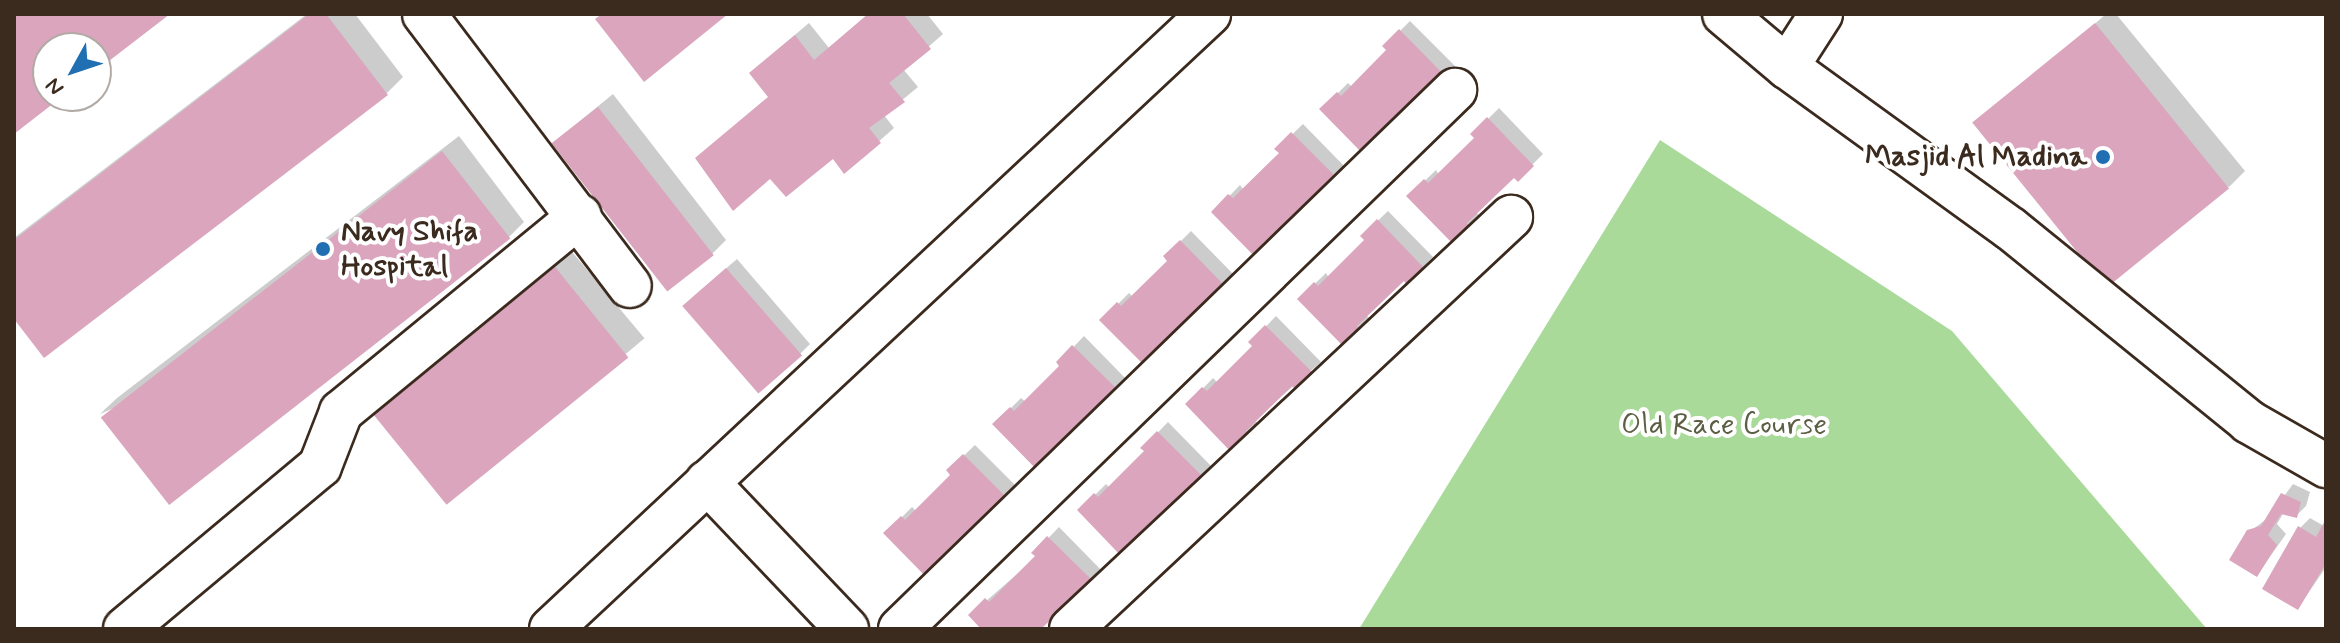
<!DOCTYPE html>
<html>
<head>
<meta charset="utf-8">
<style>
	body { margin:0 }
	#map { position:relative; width:2340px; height:643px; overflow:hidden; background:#fff; font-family:Mynerve,sans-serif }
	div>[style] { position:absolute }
	.green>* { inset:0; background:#aada9a }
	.shadow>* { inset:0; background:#0003; transform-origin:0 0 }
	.building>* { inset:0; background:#daa5bd; transform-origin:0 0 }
	.roads { filter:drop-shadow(2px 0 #3b2a1e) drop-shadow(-2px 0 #3b2a1e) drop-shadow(0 2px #3b2a1e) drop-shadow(0 -2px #3b2a1e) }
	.street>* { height:42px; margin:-21px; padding:0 21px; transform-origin:21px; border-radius:21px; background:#fff }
	.dots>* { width:22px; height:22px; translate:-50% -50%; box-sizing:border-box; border:4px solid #fff; border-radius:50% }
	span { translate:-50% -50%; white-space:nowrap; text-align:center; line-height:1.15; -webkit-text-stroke:8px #fff; paint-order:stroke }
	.poi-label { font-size:30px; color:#3b2a1e; font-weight:700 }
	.right { translate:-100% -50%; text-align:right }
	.left { translate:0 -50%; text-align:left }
	.park-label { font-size:30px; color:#5c5f43 }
	.frame { position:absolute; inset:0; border:16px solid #3b2a1e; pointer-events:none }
	.north { position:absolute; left:32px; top:32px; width:80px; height:80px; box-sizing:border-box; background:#fff; border:2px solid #b1aaa5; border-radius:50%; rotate:230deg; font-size:22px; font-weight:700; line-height:32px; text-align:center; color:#3b2a1e }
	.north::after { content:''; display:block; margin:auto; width:28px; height:36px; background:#1f6fb2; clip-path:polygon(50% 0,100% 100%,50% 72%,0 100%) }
</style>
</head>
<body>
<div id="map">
	<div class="green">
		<i style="clip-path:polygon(1660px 140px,1952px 331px,2207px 629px,1359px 629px)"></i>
	</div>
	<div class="shadow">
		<i style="clip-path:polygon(307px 14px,355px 14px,403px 77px,387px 93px,44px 355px,14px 315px,14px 238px)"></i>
		<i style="clip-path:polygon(868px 14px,927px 14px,943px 34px,903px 69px,918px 87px,884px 115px,894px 128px,845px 171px,770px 96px,765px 60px,809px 23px,829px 48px)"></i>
		<i style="clip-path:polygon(2106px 14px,2116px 14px,2245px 171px,2229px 187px,1995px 111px)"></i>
		<i style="clip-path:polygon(1410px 21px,1455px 66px,1430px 91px,1322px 109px,1348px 83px,1352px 87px,1389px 50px,1385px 46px)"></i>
		<i style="clip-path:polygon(613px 94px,726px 240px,712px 254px,554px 142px)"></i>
		<i style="clip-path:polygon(1499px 108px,1543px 154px,1518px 179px,1514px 175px,1476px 212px,1480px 216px,1454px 242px,1409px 196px,1436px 170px,1439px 175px,1477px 138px,1473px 134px)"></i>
		<i style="clip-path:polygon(1303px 124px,1347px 169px,1281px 227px,1285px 232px,1258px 257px,1214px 212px,1240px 185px,1243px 189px,1281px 153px,1277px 149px)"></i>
		<i style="clip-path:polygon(459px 136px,524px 222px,508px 238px,100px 414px,117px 398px)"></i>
		<i style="clip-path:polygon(1388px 211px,1433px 257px,1408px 282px,1404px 278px,1366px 315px,1370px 319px,1344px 345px,1299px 299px,1326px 273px,1329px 278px,1367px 240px,1362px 236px)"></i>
		<i style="clip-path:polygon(1191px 231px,1236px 277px,1169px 335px,1173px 339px,1147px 365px,1102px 320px,1129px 293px,1133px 297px,1169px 261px,1166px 256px)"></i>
		<i style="left:568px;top:247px;width:119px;height:254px;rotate:50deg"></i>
		<i style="clip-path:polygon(737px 259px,810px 344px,800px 354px,694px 296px)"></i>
		<i style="clip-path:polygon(1276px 316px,1321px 362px,1254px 420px,1259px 424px,1232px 450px,1188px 404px,1213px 378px,1218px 383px,1255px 345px,1251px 342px)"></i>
		<i style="clip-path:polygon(1084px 336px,1129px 382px,1061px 440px,1066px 444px,1040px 470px,995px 424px,1021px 398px,1026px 402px,1062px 366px,1059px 362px)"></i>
		<i style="clip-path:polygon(1168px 422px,1213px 468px,1188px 493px,1184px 489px,1146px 526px,1150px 530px,1124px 556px,1080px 510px,1106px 484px,1110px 488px,1147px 451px,1143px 448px)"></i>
		<i style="clip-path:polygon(975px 445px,1020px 490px,990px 512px,886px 533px,912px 507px,916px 511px,953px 475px,949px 470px)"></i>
		<i style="clip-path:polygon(2293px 484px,2310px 492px,2306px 506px,2296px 516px,2284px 512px,2277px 524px,2286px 534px,2257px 575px,2249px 532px,2268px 518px)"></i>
		<i style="clip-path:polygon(2310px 518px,2324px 526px,2326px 523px,2326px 567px,2298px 608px,2300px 528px)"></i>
		<i style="clip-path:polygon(1059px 527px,1104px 573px,1075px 594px,1038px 629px,984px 629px,970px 615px,1038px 556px,1034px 553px)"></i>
	</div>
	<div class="building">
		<i style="clip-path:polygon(14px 14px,170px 14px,96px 71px,96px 48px,48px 48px,48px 96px,63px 96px,14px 134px)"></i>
		<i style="clip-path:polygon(309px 14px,326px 14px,388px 95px,44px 358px,14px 319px,14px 240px)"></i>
		<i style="clip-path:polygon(602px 14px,728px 14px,644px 82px,595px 19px)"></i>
		<i style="clip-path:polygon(868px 14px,903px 14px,931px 49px,889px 83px,905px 102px,869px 128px,881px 143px,844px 174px,833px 159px,786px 197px,770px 179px,733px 211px,695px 158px,768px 97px,749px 73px,795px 35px,814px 60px)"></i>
		<i style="left:2095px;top:23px;width:213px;height:158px;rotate:51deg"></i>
		<i style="clip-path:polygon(1399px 29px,1447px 78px,1366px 157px,1319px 109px,1337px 92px,1341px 96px,1386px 50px,1382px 46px)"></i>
		<i style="left:598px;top:107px;width:188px;height:59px;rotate:52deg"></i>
		<i style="clip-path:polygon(1487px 117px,1534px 166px,1518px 182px,1514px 178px,1467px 223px,1471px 228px,1454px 245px,1406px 196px,1424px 179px,1428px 183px,1474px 138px,1470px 134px)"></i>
		<i style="clip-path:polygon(1291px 132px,1339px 180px,1318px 194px,1272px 238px,1276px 243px,1258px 260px,1211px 212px,1228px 194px,1233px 198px,1279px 153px,1274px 149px)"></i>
		<i style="left:442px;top:151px;width:111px;height:433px;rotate:52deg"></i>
		<i style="clip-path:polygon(1377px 219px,1425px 269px,1407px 285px,1404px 281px,1357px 326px,1362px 330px,1344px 347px,1297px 299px,1314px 282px,1318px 286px,1364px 240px,1360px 236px)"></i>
		<i style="clip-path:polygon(1180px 240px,1227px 288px,1211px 305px,1207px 301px,1160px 346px,1164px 351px,1147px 368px,1099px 320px,1117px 302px,1121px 306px,1167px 261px,1163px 256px)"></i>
		<i style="left:551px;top:262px;width:123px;height:234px;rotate:51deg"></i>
		<i style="left:726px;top:268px;width:116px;height:58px;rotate:49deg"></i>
		<i style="clip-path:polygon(1265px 325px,1313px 373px,1296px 390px,1292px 386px,1246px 431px,1250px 436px,1232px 453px,1185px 404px,1202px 387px,1207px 391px,1252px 346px,1248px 342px)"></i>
		<i style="clip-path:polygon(1072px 345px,1121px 393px,1100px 406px,1053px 451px,1057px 456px,1040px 473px,992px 424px,1010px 407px,1014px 411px,1059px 366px,1056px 362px)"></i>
		<i style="clip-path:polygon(1157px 431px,1205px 479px,1188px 496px,1184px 492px,1137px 537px,1142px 541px,1124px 559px,1077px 510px,1094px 493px,1098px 497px,1144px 451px,1140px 448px)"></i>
		<i style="clip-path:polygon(963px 454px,1011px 502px,931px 582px,883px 533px,901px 516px,905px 520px,950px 475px,946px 470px)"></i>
		<i style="clip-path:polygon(2281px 493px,2301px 502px,2297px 518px,2281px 514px,2268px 535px,2277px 545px,2257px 577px,2229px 560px,2247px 530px,2261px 526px)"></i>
		<i style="clip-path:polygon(2326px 519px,2326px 563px,2298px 610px,2262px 589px,2298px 526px,2316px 537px)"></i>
		<i style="clip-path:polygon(1047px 536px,1096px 584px,1075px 597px,1041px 629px,981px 629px,968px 615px,985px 598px,989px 602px,1035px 556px,1031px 553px)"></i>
	</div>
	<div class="roads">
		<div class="street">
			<i style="left:424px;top:14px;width:341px;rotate:52.9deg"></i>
			<i style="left:1724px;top:14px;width:82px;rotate:40.1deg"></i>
			<i style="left:1787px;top:67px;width:276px;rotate:35.9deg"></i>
			<i style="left:2011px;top:229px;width:306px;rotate:39deg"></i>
			<i style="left:2249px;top:422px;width:89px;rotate:29.7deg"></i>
			<i style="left:1787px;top:67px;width:63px;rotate:-57.3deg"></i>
			<i style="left:707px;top:482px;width:203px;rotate:46.4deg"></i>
			<i style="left:125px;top:629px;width:254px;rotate:-39.9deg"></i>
			<i style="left:320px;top:466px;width:58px;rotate:-68.7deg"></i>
			<i style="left:341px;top:412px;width:309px;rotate:-39.4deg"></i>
			<i style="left:551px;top:629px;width:901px;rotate:-43.07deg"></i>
			<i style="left:900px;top:629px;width:774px;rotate:-44.16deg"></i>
			<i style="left:1071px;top:629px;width:603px;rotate:-43.12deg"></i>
		</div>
	</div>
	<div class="dots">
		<i style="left:2103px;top:157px;background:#1f6fb2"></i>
		<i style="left:323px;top:249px;background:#1f6fb2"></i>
	</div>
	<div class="poi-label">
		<span class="right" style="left:2087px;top:157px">Masjid Al Madina</span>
		<span class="left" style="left:341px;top:249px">Navy Shifa<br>Hospital</span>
	</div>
	<div class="park-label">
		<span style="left:1724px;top:425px">Old Race Course</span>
	</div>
	<div class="frame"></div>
	<div class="north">N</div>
</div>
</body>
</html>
